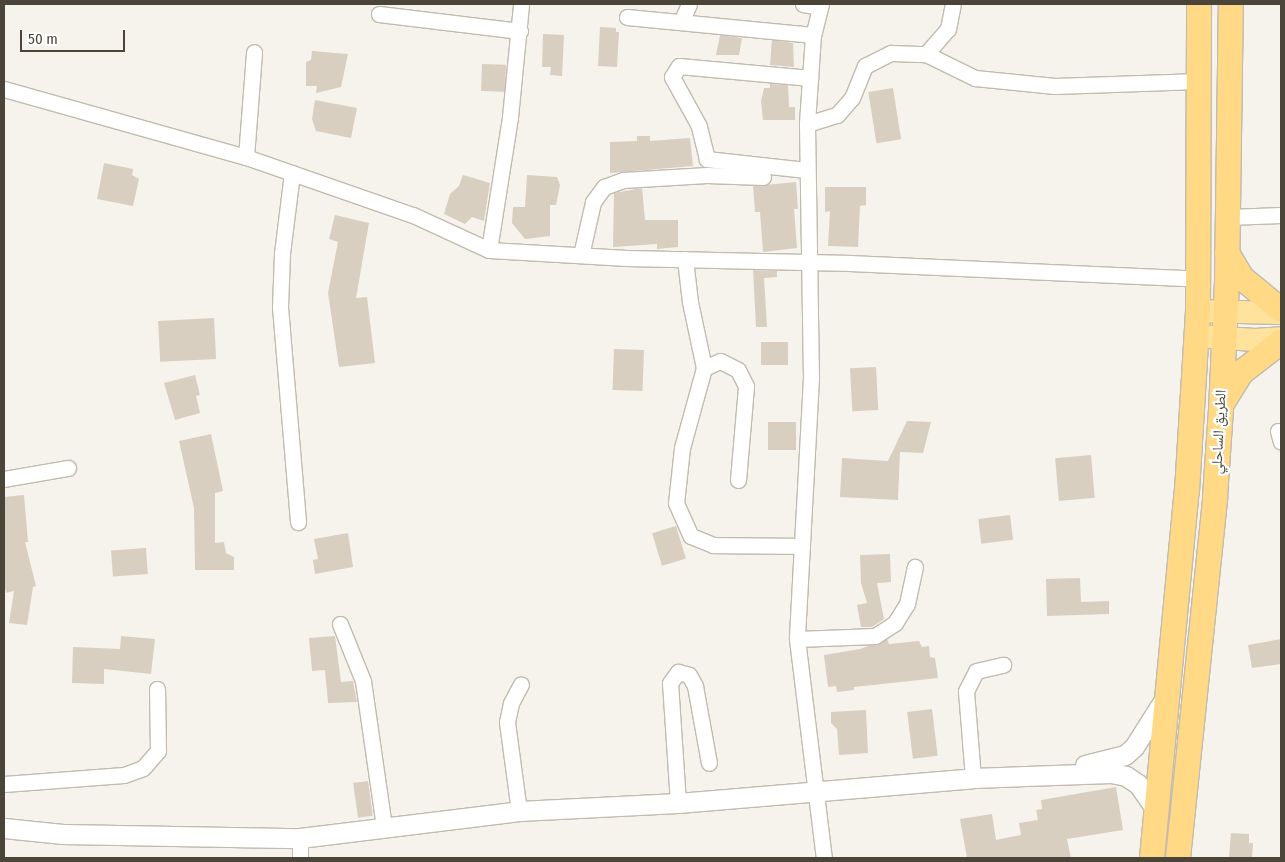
<!DOCTYPE html>
<html>
<head>
<meta charset="utf-8">
<style>
	body { margin:0 }
	#map { position:relative; width:1285px; height:862px; overflow:hidden; background:#f6f3ec; font-family:"Fira Sans Condensed","Noto Naskh Arabic",sans-serif }
	div>[style] { position:absolute }
	.building>* { inset:0; background:#d8cfc1; transform-origin:0 0 }
	.roads { filter:drop-shadow(1px 0 #c2bbae) drop-shadow(-1px 0 #c2bbae) drop-shadow(0 1px #c2bbae) drop-shadow(0 -1px #c2bbae) }
	.minor>* { height:15px; margin:-7.5px; padding:0 7.5px; transform-origin:7.5px; border-radius:7.5px; background:#fff }
	.tertiary>* { height:19px; margin:-9.5px; padding:0 9.5px; transform-origin:9.5px; border-radius:9.5px; background:#fff }
	.primary>* { height:22px; margin:-11px; padding:0 11px; transform-origin:11px; border-radius:11px; background:#ffe39c }
	.trunk>* { height:24px; margin:-12px; padding:0 12px; transform-origin:12px; border-radius:12px; background:#ffd985 }
	span { translate:-50% -50%; white-space:nowrap; text-align:center; line-height:1.15; -webkit-text-stroke:4.5px #fff; paint-order:stroke }
	.street-label { font-size:15px; color:#4b4439 }
	.frame { position:absolute; inset:0; border:5px solid #4b4439; pointer-events:none }
	.scale { position:absolute; left:20px; top:30px; width:105px; height:22px; box-sizing:border-box; border:2px solid #4b4439; border-top:0; padding-left:6px; font-size:15px; line-height:18px; white-space:nowrap; color:#4b4439; -webkit-text-stroke:4px #fff; paint-order:stroke }
</style>
</head>
<body>
<div id="map">
	<div class="building">
		<i style="clip-path:polygon(600px 27px,616px 28px,616px 32px,619px 32px,617px 67px,598px 66px)"></i>
		<i style="clip-path:polygon(543px 34px,564px 35px,562px 76px,550px 75px,551px 67px,542px 67px)"></i>
		<i style="clip-path:polygon(720px 35px,742px 38px,739px 55px,716px 55px)"></i>
		<i style="clip-path:polygon(772px 40px,793px 43px,794px 67px,770px 65px)"></i>
		<i style="clip-path:polygon(312px 51px,348px 54px,341px 87px,316px 93px,317px 86px,306px 86px,306px 62px,311px 60px)"></i>
		<i style="left:482px;top:64px;width:24px;height:27px;rotate:2deg"></i>
		<i style="clip-path:polygon(770px 84px,788px 85px,789px 107px,795px 107px,795px 120px,763px 120px,761px 101px,764px 88px,770px 88px)"></i>
		<i style="left:893px;top:88px;width:52px;height:25px;rotate:81deg"></i>
		<i style="clip-path:polygon(315px 100px,357px 108px,351px 138px,316px 131px,312px 119px)"></i>
		<i style="clip-path:polygon(637px 136px,650px 136px,650px 141px,690px 138px,693px 166px,610px 173px,610px 142px,637px 141px)"></i>
		<i style="clip-path:polygon(104px 163px,133px 169px,132px 175px,139px 179px,133px 206px,97px 199px)"></i>
		<i style="clip-path:polygon(463px 175px,490px 183px,484px 221px,472px 217px,465px 224px,444px 214px,450px 194px,459px 186px)"></i>
		<i style="clip-path:polygon(527px 175px,557px 177px,560px 185px,556px 205px,550px 205px,550px 236px,525px 239px,512px 223px,513px 207px,525px 207px)"></i>
		<i style="clip-path:polygon(796px 182px,798px 209px,794px 209px,797px 248px,763px 252px,760px 212px,755px 212px,753px 186px)"></i>
		<i style="clip-path:polygon(825px 187px,866px 187px,866px 205px,860px 206px,858px 247px,828px 246px,830px 211px,825px 212px)"></i>
		<i style="clip-path:polygon(642px 188px,645px 220px,678px 220px,678px 247px,657px 249px,657px 244px,613px 247px,614px 193px)"></i>
		<i style="clip-path:polygon(335px 215px,369px 223px,356px 298px,367px 297px,375px 363px,339px 367px,328px 293px,338px 242px,329px 239px)"></i>
		<i style="clip-path:polygon(753px 270px,777px 271px,777px 277px,764px 278px,767px 327px,756px 327px)"></i>
		<i style="left:214px;top:318px;width:41px;height:56px;rotate:87deg"></i>
		<i style="left:761px;top:342px;width:27px;height:23px"></i>
		<i style="left:614px;top:349px;width:30px;height:41px;rotate:2deg"></i>
		<i style="left:876px;top:367px;width:43px;height:26px;rotate:87deg"></i>
		<i style="clip-path:polygon(195px 375px,200px 395px,196px 396px,200px 413px,175px 420px,164px 383px)"></i>
		<i style="clip-path:polygon(907px 421px,931px 422px,923px 453px,900px 452px,898px 500px,840px 497px,842px 458px,888px 461px)"></i>
		<i style="left:768px;top:422px;width:28px;height:28px"></i>
		<i style="clip-path:polygon(211px 434px,223px 491px,215px 493px,215px 543px,224px 542px,226px 553px,234px 557px,234px 570px,195px 570px,194px 508px,179px 441px)"></i>
		<i style="left:1091px;top:455px;width:43px;height:36px;rotate:85deg"></i>
		<i style="clip-path:polygon(24px 495px,28px 542px,25px 542px,36px 586px,33px 587px,27px 625px,9px 623px,14px 591px,6px 593px,4px 582px,4px 497px)"></i>
		<i style="left:1010px;top:515px;width:25px;height:32px;rotate:83deg"></i>
		<i style="left:676px;top:526px;width:34px;height:25px;rotate:73deg"></i>
		<i style="clip-path:polygon(348px 533px,353px 567px,315px 574px,313px 560px,318px 559px,314px 539px)"></i>
		<i style="left:146px;top:548px;width:26px;height:35px;rotate:86deg"></i>
		<i style="clip-path:polygon(890px 554px,891px 582px,877px 583px,884px 619px,872px 627px,861px 627px,857px 605px,867px 603px,861px 583px,860px 555px)"></i>
		<i style="clip-path:polygon(1080px 578px,1081px 602px,1109px 601px,1109px 614px,1047px 616px,1046px 579px)"></i>
		<i style="clip-path:polygon(121px 636px,155px 639px,151px 674px,104px 669px,104px 684px,72px 683px,73px 647px,120px 649px)"></i>
		<i style="clip-path:polygon(335px 636px,341px 682px,353px 681px,357px 702px,328px 703px,325px 670px,312px 671px,309px 638px)"></i>
		<i style="clip-path:polygon(887px 639px,889px 644px,919px 641px,922px 647px,929px 646px,930px 657px,935px 658px,938px 678px,854px 687px,854px 690px,837px 692px,836px 686px,828px 687px,824px 655px,860px 649px)"></i>
		<i style="clip-path:polygon(1281px 639px,1281px 664px,1252px 668px,1248px 645px)"></i>
		<i style="left:932px;top:709px;width:47px;height:25px;rotate:83deg"></i>
		<i style="clip-path:polygon(866px 710px,868px 753px,839px 755px,837px 729px,831px 723px,831px 712px)"></i>
		<i style="left:368px;top:781px;width:35px;height:15px;rotate:82deg"></i>
		<i style="clip-path:polygon(1116px 787px,1123px 830px,1067px 839px,1071px 858px,967px 858px,960px 819px,992px 814px,996px 840px,1021px 835px,1019px 823px,1038px 820px,1036px 810px,1042px 809px,1041px 800px)"></i>
		<i style="clip-path:polygon(1231px 833px,1249px 834px,1249px 843px,1253px 843px,1252px 858px,1229px 858px)"></i>
	</div>
	<div class="roads">
		<div class="minor">
			<i style="left:803px;top:4px;width:17px;rotate:10deg"></i>
			<i style="left:821px;top:4px;width:32px;rotate:104deg"></i>
			<i style="left:813px;top:35px;width:89px;rotate:93.9deg"></i>
			<i style="left:807px;top:124px;width:254px;rotate:89.1deg"></i>
			<i style="left:811px;top:378px;width:261px;rotate:93.1deg"></i>
			<i style="left:797px;top:639px;width:221px;rotate:83deg"></i>
			<i style="left:379px;top:14px;width:142px;rotate:6.9deg"></i>
			<i style="left:627px;top:17px;width:187px;rotate:5.5deg"></i>
			<i style="left:681px;top:22px;width:20px;rotate:-66deg"></i>
			<i style="left:926px;top:54px;width:33px;rotate:-49deg"></i>
			<i style="left:948px;top:29px;width:25px;rotate:-79deg"></i>
			<i style="left:4px;top:89px;width:251px;rotate:15.7deg"></i>
			<i style="left:246px;top:157px;width:177px;rotate:19.2deg"></i>
			<i style="left:413px;top:215px;width:84px;rotate:24.7deg"></i>
			<i style="left:489px;top:250px;width:138px;rotate:3.3deg"></i>
			<i style="left:627px;top:258px;width:224px;rotate:1.3deg"></i>
			<i style="left:851px;top:263px;width:347px;rotate:2.6deg"></i>
			<i style="left:807px;top:124px;width:31px;rotate:-17deg"></i>
			<i style="left:837px;top:115px;width:23px;rotate:-49deg"></i>
			<i style="left:852px;top:98px;width:35px;rotate:-68deg"></i>
			<i style="left:865px;top:66px;width:29px;rotate:-27deg"></i>
			<i style="left:891px;top:53px;width:35px;rotate:2deg"></i>
			<i style="left:926px;top:54px;width:55px;rotate:26.1deg"></i>
			<i style="left:975px;top:78px;width:80px;rotate:5.7deg"></i>
			<i style="left:1055px;top:86px;width:144px;rotate:-2deg"></i>
			<i style="left:246px;top:157px;width:105px;rotate:-85.6deg"></i>
			<i style="left:806px;top:170px;width:100px;rotate:-173.7deg"></i>
			<i style="left:707px;top:159px;width:34px;rotate:-104deg"></i>
			<i style="left:699px;top:126px;width:56px;rotate:-118.9deg"></i>
			<i style="left:672px;top:77px;width:13px;rotate:-58deg"></i>
			<i style="left:679px;top:66px;width:132px;rotate:5.2deg"></i>
			<i style="left:292px;top:173px;width:81px;rotate:97.1deg"></i>
			<i style="left:282px;top:253px;width:54px;rotate:92.1deg"></i>
			<i style="left:280px;top:307px;width:216px;rotate:85.2deg"></i>
			<i style="left:1228px;top:217px;width:53px;rotate:-2.2deg"></i>
			<i style="left:489px;top:250px;width:135px;rotate:-81deg"></i>
			<i style="left:510px;top:117px;width:114px;rotate:-84.4deg"></i>
			<i style="left:581px;top:255px;width:54px;rotate:-77.2deg"></i>
			<i style="left:593px;top:202px;width:19px;rotate:-54deg"></i>
			<i style="left:604px;top:187px;width:20px;rotate:-20deg"></i>
			<i style="left:623px;top:180px;width:84px;rotate:-3.4deg"></i>
			<i style="left:707px;top:175px;width:56px;rotate:2deg"></i>
			<i style="left:685px;top:259px;width:43px;rotate:83.4deg"></i>
			<i style="left:690px;top:302px;width:67px;rotate:78deg"></i>
			<i style="left:1278px;top:431px;width:11px;rotate:75deg"></i>
			<i style="left:4px;top:479px;width:65px;rotate:-9.8deg"></i>
			<i style="left:738px;top:480px;width:94px;rotate:-85.1deg"></i>
			<i style="left:746px;top:386px;width:18px;rotate:-117deg"></i>
			<i style="left:738px;top:370px;width:20px;rotate:-153deg"></i>
			<i style="left:720px;top:361px;width:17px;rotate:156deg"></i>
			<i style="left:704px;top:368px;width:83px;rotate:105.4deg"></i>
			<i style="left:682px;top:448px;width:55px;rotate:96.2deg"></i>
			<i style="left:676px;top:503px;width:36px;rotate:66deg"></i>
			<i style="left:691px;top:536px;width:24px;rotate:22deg"></i>
			<i style="left:713px;top:545px;width:89px;rotate:0.6deg"></i>
			<i style="left:340px;top:624px;width:61px;rotate:68deg"></i>
			<i style="left:363px;top:681px;width:148px;rotate:81.8deg"></i>
			<i style="left:797px;top:639px;width:78px;rotate:-2.2deg"></i>
			<i style="left:875px;top:636px;width:24px;rotate:-33deg"></i>
			<i style="left:895px;top:623px;width:22px;rotate:-58deg"></i>
			<i style="left:907px;top:604px;width:38px;rotate:-78deg"></i>
			<i style="left:973px;top:778px;width:87px;rotate:-94.6deg"></i>
			<i style="left:966px;top:691px;width:22px;rotate:-63deg"></i>
			<i style="left:976px;top:671px;width:28px;rotate:-13deg"></i>
			<i style="left:4px;top:784px;width:120px;rotate:-4.3deg"></i>
			<i style="left:124px;top:775px;width:20px;rotate:-20deg"></i>
			<i style="left:143px;top:768px;width:23px;rotate:-49deg"></i>
			<i style="left:158px;top:751px;width:62px;rotate:-90.9deg"></i>
			<i style="left:678px;top:803px;width:120px;rotate:-93.8deg"></i>
			<i style="left:670px;top:683px;width:14px;rotate:-54deg"></i>
			<i style="left:678px;top:672px;width:11px;rotate:15deg"></i>
			<i style="left:689px;top:675px;width:13px;rotate:61deg"></i>
			<i style="left:695px;top:686px;width:78px;rotate:79.7deg"></i>
			<i style="left:519px;top:811px;width:90px;rotate:-97.7deg"></i>
			<i style="left:507px;top:722px;width:19px;rotate:-78deg"></i>
			<i style="left:511px;top:703px;width:21px;rotate:-62deg"></i>
			<i style="left:300px;top:838px;width:20px;rotate:90deg"></i>
		</div>
		<div class="tertiary">
			<i style="left:1085px;top:765px;width:41px;rotate:-14deg"></i>
			<i style="left:1125px;top:755px;width:12px;rotate:-42deg"></i>
			<i style="left:1134px;top:747px;width:62px;rotate:-57.6deg"></i>
			<i style="left:4px;top:828px;width:59px;rotate:5.8deg"></i>
			<i style="left:63px;top:834px;width:237px;rotate:1deg"></i>
			<i style="left:300px;top:838px;width:221px;rotate:-7deg"></i>
			<i style="left:519px;top:811px;width:159px;rotate:-2.9deg"></i>
			<i style="left:678px;top:803px;width:296px;rotate:-4.8deg"></i>
			<i style="left:973px;top:778px;width:138px;rotate:-2.1deg"></i>
			<i style="left:1111px;top:773px;width:15px;rotate:11deg"></i>
			<i style="left:1126px;top:776px;width:14px;rotate:34deg"></i>
			<i style="left:1138px;top:784px;width:33px;rotate:55deg"></i>
		</div>
		<div class="primary">
			<i style="left:1198px;top:311px;width:83px;rotate:1.4deg"></i>
			<i style="left:1196px;top:336px;width:59px;rotate:3.9deg"></i>
			<i style="left:1255px;top:340px;width:26px;rotate:-4deg"></i>
		</div>
		<div class="trunk">
			<i style="left:1227px;top:253px;width:29px;rotate:59deg"></i>
			<i style="left:1242px;top:278px;width:50px;rotate:39.4deg"></i>
			<i style="left:1223px;top:402px;width:36px;rotate:-58deg"></i>
			<i style="left:1242px;top:372px;width:49px;rotate:-37.6deg"></i>
			<i style="left:1152px;top:858px;width:369px;rotate:-84.6deg"></i>
			<i style="left:1187px;top:491px;width:180px;rotate:-86.5deg"></i>
			<i style="left:1198px;top:311px;width:307px;rotate:-89.8deg"></i>
			<i style="left:1178px;top:858px;width:363px;rotate:-84.1deg"></i>
			<i style="left:1215px;top:497px;width:88px;rotate:-86.1deg"></i>
			<i style="left:1221px;top:409px;width:128px;rotate:-87.3deg"></i>
			<i style="left:1227px;top:281px;width:277px;rotate:-89.2deg"></i>
		</div>
	</div>
	<div class="street-label">
		<span style="left:1219px;top:432px;rotate:-87deg">الطريق الساحلي</span>
	</div>
	<div class="frame"></div>
	<div class="scale">50 m</div>
</div>
</body>
</html>
